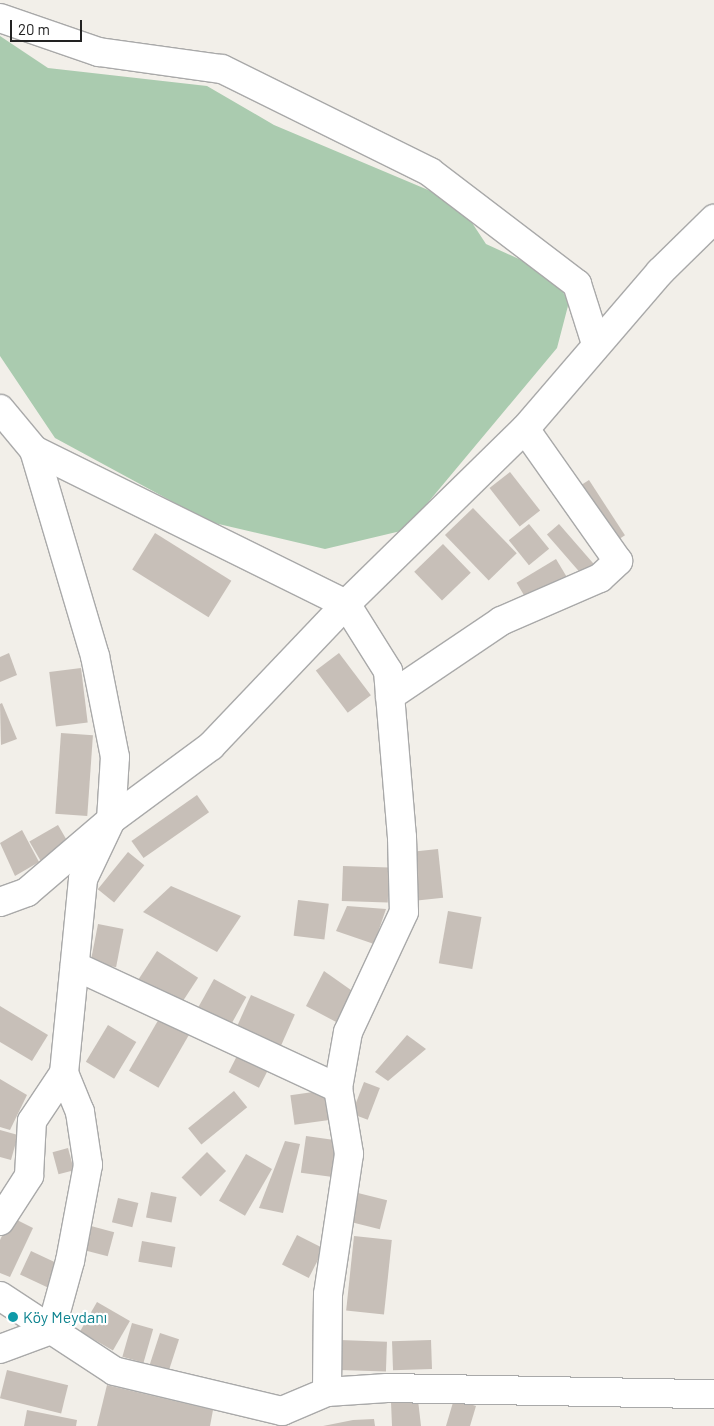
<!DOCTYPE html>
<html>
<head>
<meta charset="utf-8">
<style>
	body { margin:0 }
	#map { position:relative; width:714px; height:1426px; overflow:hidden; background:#f2efe9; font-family:Barlow,sans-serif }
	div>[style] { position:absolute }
	.cemetery>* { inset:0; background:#aacbaf }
	.building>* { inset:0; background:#c7bfb8; transform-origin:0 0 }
	.roads { filter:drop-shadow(1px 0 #a9a9a9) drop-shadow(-1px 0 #a9a9a9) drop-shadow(0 1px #a9a9a9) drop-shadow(0 -1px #a9a9a9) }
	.minor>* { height:28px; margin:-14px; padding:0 14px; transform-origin:14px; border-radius:14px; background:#fff }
	.dots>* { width:14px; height:14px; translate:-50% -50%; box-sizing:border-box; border:2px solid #fff; border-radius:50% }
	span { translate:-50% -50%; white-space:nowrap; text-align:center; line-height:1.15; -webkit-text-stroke:4.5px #fff; paint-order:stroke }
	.culture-label { font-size:16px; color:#0d838f }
	.left { translate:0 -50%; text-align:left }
	.scale { position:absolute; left:10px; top:20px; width:72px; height:22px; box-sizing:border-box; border:2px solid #222; border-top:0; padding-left:6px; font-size:15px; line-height:18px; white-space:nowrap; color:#222; -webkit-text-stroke:4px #fff; paint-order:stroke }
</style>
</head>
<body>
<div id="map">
	<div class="cemetery">
		<i style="clip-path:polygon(0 36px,48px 68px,207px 86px,274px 125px,459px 203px,486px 244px,552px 274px,569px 302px,557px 348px,405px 530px,325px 549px,210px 522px,55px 438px,0 356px)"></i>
	</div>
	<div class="building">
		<i style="left:510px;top:472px;width:49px;height:26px;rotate:52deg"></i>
		<i style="left:589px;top:480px;width:66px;height:14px;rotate:57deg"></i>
		<i style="left:473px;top:508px;width:63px;height:39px;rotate:46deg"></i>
		<i style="left:529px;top:524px;width:32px;height:26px;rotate:51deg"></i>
		<i style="left:559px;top:524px;width:55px;height:16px;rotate:49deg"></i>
		<i style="left:155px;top:533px;width:90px;height:43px;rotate:32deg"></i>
		<i style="left:443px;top:544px;width:40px;height:40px;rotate:46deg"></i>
		<i style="left:556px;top:559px;width:23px;height:46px;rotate:59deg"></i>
		<i style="clip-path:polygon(9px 653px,17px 675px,0 682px,0 657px)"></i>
		<i style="left:339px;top:653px;width:53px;height:29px;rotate:53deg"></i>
		<i style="left:81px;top:668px;width:55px;height:32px;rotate:83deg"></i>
		<i style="clip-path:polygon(2px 703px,17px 739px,1px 745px,0 704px)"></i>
		<i style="left:61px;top:733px;width:32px;height:81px;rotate:4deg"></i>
		<i style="left:197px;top:795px;width:21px;height:80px;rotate:55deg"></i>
		<i style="left:58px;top:825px;width:22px;height:33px;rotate:60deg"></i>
		<i style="clip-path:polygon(22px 830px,39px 862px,15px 876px,0 843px)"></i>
		<i style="left:438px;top:849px;width:49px;height:26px;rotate:84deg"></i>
		<i style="left:128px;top:852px;width:21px;height:48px;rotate:39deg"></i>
		<i style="left:343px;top:866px;width:46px;height:35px;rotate:2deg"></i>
		<i style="clip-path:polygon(171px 886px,241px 916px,217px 952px,143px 912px)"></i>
		<i style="left:298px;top:900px;width:31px;height:36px;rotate:7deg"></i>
		<i style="clip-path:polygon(347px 906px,386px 909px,374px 944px,336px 931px)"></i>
		<i style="left:448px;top:911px;width:34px;height:53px;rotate:10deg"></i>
		<i style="left:98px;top:924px;width:26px;height:39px;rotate:11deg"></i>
		<i style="left:157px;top:951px;width:49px;height:38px;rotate:33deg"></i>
		<i style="clip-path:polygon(324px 971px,358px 995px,338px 1023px,306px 1006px)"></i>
		<i style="left:214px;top:979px;width:37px;height:37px;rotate:29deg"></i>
		<i style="left:251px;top:995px;width:48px;height:35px;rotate:24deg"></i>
		<i style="clip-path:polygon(0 1006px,48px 1035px,32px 1061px,0 1042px)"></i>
		<i style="left:160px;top:1017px;width:34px;height:62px;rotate:30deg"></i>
		<i style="left:108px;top:1025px;width:33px;height:43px;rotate:31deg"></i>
		<i style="clip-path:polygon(407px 1035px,426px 1049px,388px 1081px,375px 1072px)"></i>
		<i style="left:240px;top:1050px;width:34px;height:25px;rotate:27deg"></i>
		<i style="clip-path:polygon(0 1079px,27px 1095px,10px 1130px,0 1127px)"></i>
		<i style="left:364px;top:1082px;width:17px;height:34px;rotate:21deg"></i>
		<i style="left:327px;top:1090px;width:30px;height:37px;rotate:82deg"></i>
		<i style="left:234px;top:1091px;width:21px;height:59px;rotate:51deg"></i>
		<i style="clip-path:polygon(0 1130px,18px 1135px,11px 1160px,0 1157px)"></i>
		<i style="left:306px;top:1136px;width:34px;height:37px;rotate:8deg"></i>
		<i style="clip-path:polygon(285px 1141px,300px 1144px,283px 1213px,259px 1208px)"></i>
		<i style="left:68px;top:1148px;width:23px;height:16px;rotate:75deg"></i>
		<i style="left:207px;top:1152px;width:27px;height:36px;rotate:45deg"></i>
		<i style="left:246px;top:1154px;width:30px;height:54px;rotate:30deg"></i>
		<i style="left:151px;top:1192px;width:26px;height:26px;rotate:11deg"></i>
		<i style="left:358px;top:1193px;width:30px;height:30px;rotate:14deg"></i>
		<i style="left:118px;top:1198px;width:21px;height:25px;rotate:14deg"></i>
		<i style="clip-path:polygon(11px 1217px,33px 1228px,10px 1277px,0 1273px,0 1240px)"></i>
		<i style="left:91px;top:1226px;width:24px;height:25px;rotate:15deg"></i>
		<i style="left:297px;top:1235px;width:30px;height:33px;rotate:27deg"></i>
		<i style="left:354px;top:1236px;width:38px;height:75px;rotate:6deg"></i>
		<i style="left:142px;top:1241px;width:34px;height:21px;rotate:10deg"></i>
		<i style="left:31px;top:1251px;width:33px;height:26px;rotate:25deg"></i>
		<i style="left:97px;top:1302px;width:38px;height:34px;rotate:30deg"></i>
		<i style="left:132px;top:1323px;width:22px;height:35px;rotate:16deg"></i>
		<i style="left:160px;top:1333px;width:20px;height:35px;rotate:18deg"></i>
		<i style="left:340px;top:1340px;width:47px;height:30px;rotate:2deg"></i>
		<i style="left:431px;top:1340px;width:29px;height:39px;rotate:88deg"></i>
		<i style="left:7px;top:1370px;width:63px;height:29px;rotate:14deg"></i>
		<i style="clip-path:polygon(107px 1385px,213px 1410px,210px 1426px,97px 1426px)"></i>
		<i style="clip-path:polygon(454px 1399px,476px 1406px,470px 1426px,446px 1426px)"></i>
		<i style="clip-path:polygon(418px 1400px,421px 1426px,392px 1426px,391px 1402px)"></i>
		<i style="clip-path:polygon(27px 1410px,77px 1420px,76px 1426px,24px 1426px)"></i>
		<i style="clip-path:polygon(374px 1419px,375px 1426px,323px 1426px,353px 1420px)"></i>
	</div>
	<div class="roads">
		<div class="minor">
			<i style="left:0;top:18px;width:105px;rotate:19deg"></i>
			<i style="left:99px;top:52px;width:124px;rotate:7.9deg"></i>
			<i style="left:222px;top:69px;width:232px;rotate:26.3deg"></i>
			<i style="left:430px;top:172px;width:185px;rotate:37.3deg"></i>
			<i style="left:577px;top:284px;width:63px;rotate:72.4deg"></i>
			<i style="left:0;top:409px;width:53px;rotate:50.3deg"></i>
			<i style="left:34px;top:450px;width:348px;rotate:26.3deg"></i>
			<i style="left:346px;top:604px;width:79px;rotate:57.9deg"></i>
			<i style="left:388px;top:671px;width:167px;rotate:85.2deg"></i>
			<i style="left:402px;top:837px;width:75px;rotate:88.5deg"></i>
			<i style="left:404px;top:912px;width:132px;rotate:115deg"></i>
			<i style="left:348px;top:1032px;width:57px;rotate:100.1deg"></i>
			<i style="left:338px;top:1088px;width:67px;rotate:80.5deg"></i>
			<i style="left:349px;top:1154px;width:142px;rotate:98.5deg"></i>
			<i style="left:328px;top:1294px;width:98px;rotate:90.6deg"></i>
			<i style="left:390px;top:696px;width:134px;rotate:-34deg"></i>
			<i style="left:501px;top:621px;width:108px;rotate:-23.5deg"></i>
			<i style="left:600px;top:578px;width:25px;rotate:-43deg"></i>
			<i style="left:618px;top:561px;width:161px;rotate:-125.2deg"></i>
			<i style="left:0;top:902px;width:29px;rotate:-20deg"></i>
			<i style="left:27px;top:892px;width:111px;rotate:-40.6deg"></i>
			<i style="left:111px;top:820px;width:124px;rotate:-36.5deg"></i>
			<i style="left:211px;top:746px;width:196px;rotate:-46.4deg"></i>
			<i style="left:346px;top:604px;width:250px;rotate:-44.4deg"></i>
			<i style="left:525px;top:429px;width:207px;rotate:-49.3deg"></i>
			<i style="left:660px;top:272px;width:76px;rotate:-44.5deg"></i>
			<i style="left:75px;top:966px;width:290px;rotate:24.9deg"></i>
			<i style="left:0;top:1221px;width:54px;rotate:-57.2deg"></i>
			<i style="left:29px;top:1176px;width:55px;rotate:-86.9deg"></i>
			<i style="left:32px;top:1121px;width:58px;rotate:-56.3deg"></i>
			<i style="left:0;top:1296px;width:136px;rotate:33.3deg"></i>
			<i style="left:114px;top:1371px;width:173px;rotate:13.4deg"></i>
			<i style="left:282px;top:1411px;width:49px;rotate:-22.9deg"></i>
			<i style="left:327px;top:1392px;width:60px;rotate:-3.8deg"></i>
			<i style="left:387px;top:1388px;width:327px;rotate:1.1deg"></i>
			<i style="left:0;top:1349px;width:54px;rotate:-20.4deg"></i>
			<i style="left:51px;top:1330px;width:72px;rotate:-74.6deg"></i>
			<i style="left:70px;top:1261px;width:98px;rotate:-79.4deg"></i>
			<i style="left:88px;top:1165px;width:54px;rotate:-98.6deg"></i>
			<i style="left:80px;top:1112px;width:42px;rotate:-112.3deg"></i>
			<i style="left:64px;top:1073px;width:195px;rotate:-84.4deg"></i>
			<i style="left:83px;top:879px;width:65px;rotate:-64.6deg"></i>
			<i style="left:111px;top:820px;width:63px;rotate:-86.4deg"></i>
			<i style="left:115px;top:757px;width:103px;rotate:-101.2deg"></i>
			<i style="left:95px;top:656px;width:215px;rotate:-106.5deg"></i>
		</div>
	</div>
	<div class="dots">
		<i style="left:13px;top:1317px;background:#0f9aa8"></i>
	</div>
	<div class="culture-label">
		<span class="left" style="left:23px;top:1317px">Köy Meydanı</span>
	</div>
	<div class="scale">20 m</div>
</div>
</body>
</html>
